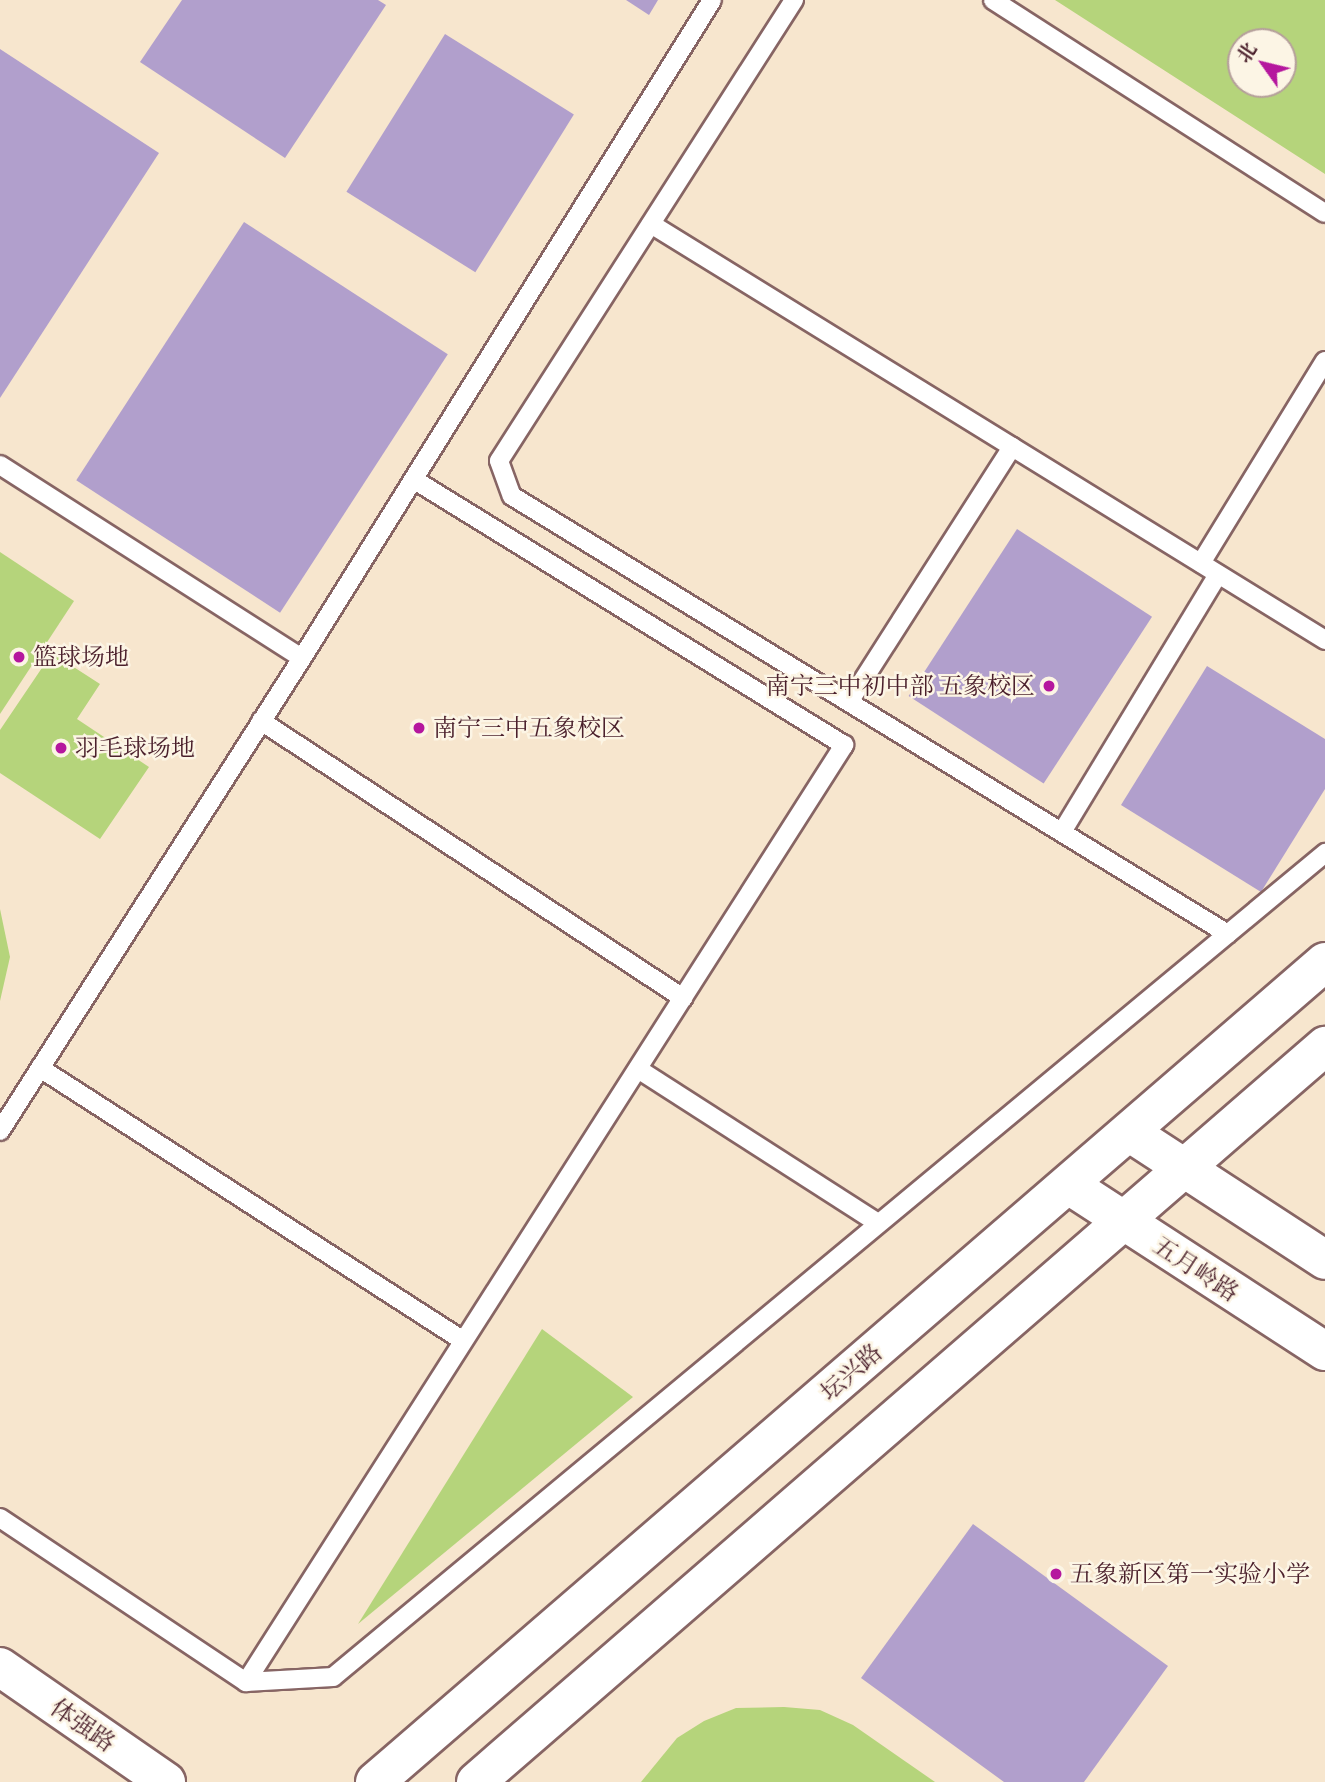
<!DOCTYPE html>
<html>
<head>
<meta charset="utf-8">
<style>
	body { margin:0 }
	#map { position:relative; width:1325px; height:1782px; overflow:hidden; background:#f7e6ce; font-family:"Gentium Book Plus","Noto Serif SC",serif }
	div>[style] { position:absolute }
	.green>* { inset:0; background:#b5d47b }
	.building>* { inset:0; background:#b19fcc; transform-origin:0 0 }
	.roads { filter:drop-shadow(2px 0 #876564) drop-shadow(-2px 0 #876564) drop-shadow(0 2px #876564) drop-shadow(0 -2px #876564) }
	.lane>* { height:18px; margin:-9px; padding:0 9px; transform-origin:9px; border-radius:9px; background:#fff }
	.secondary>* { height:38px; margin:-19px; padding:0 19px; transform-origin:19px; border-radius:19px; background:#fff }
	.dots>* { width:19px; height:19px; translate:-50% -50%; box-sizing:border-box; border:4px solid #fcf5e5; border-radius:50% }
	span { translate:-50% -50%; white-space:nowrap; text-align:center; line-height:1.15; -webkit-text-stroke:5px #fcf5e5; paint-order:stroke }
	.poi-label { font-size:24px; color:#4a1f2b }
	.left { translate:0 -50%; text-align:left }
	.right { translate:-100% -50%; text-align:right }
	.street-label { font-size:24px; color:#4a1f2b }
	.north { position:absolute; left:1227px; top:28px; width:70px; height:70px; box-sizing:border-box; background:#fcf5e5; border:2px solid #b59f9b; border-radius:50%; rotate:304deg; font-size:19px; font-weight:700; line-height:28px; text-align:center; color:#4a1f2b }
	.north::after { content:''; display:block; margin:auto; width:24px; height:32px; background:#b5179e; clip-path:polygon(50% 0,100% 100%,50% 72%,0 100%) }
</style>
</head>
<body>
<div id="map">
	<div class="green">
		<i style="clip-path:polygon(evenodd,1055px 0,1325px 0,1325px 174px,1055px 0,1241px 42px,1283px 42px,1283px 84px,1241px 84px,1241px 42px)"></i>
		<i style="clip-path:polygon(0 552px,74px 601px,0 714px)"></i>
		<i style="clip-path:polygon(52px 653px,100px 684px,77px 719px,149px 767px,100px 839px,0 773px,0 730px)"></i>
		<i style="clip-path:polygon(0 909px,10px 957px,0 1001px)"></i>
		<i style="clip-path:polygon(542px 1329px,633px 1397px,358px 1624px)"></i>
		<i style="clip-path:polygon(784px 1707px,820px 1710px,853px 1725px,935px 1782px,641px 1782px,677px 1738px,704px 1721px,736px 1708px)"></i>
	</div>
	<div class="building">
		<i style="clip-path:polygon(182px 0,378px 0,386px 5px,285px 158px,140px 62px)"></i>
		<i style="clip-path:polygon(626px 0,658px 0,649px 15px)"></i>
		<i style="left:445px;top:34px;width:152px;height:186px;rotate:32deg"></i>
		<i style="clip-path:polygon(0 49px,159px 153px,0 398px)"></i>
		<i style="left:244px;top:222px;width:243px;height:308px;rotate:33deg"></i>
		<i style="left:1017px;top:529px;width:161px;height:199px;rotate:33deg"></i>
		<i style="clip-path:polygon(1207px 666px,1325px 739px,1325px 789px,1261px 892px,1121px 805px)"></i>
		<i style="clip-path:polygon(973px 1524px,1168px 1666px,1084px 1782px,1004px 1782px,861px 1678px)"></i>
	</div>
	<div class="roads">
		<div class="lane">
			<i style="left:794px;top:0;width:547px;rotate:122.62deg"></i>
			<i style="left:499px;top:461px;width:37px;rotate:70deg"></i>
			<i style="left:512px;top:496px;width:839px;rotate:31.46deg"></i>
			<i style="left:993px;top:0;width:394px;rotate:32.7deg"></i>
			<i style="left:651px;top:224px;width:792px;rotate:31.68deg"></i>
			<i style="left:0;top:465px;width:358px;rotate:32.6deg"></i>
			<i style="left:1201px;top:563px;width:237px;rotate:-58.5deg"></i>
			<i style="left:849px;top:702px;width:303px;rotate:-57.4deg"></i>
			<i style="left:261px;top:721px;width:505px;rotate:33.28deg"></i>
			<i style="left:1062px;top:832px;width:301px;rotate:-58.8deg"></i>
			<i style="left:40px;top:1068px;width:502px;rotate:32.8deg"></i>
			<i style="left:638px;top:1069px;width:285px;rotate:32.7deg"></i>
			<i style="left:0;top:1131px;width:561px;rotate:-57.44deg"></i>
			<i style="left:302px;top:658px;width:775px;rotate:-58.07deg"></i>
			<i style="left:0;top:1518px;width:296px;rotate:33.7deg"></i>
			<i style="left:246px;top:1682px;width:87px;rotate:-3.3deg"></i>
			<i style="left:333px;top:1677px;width:1290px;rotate:-39.71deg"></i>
			<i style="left:246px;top:1682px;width:1112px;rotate:-57.45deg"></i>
			<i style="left:844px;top:745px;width:506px;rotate:-148.32deg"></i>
		</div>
		<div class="secondary">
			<i style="left:1129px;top:1132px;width:234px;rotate:33.1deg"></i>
			<i style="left:1069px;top:1185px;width:305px;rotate:33deg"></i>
			<i style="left:0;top:1667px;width:202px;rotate:34.7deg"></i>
			<i style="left:375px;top:1782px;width:1255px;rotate:-40.8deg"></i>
			<i style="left:476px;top:1782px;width:1124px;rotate:-40.92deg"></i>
		</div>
	</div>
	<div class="dots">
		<i style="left:19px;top:657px;background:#b5179e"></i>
		<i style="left:1049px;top:686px;background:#b5179e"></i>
		<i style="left:419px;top:728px;background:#b5179e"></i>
		<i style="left:61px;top:748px;background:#b5179e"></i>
		<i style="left:1056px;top:1574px;background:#b5179e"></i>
	</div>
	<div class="poi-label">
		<span class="left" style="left:33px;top:657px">篮球场地</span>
		<span class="right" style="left:1035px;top:686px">南宁三中初中部 五象校区</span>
		<span class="left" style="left:433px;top:728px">南宁三中五象校区</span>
		<span class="left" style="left:75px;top:748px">羽毛球场地</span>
		<span class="left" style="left:1070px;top:1574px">五象新区第一实验小学</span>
	</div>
	<div class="street-label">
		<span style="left:1196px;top:1269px;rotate:33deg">五月岭路</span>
		<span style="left:851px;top:1372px;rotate:-41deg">坛兴路</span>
		<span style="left:83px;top:1725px;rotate:35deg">体强路</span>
	</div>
	<div class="north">北</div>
</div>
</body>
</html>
